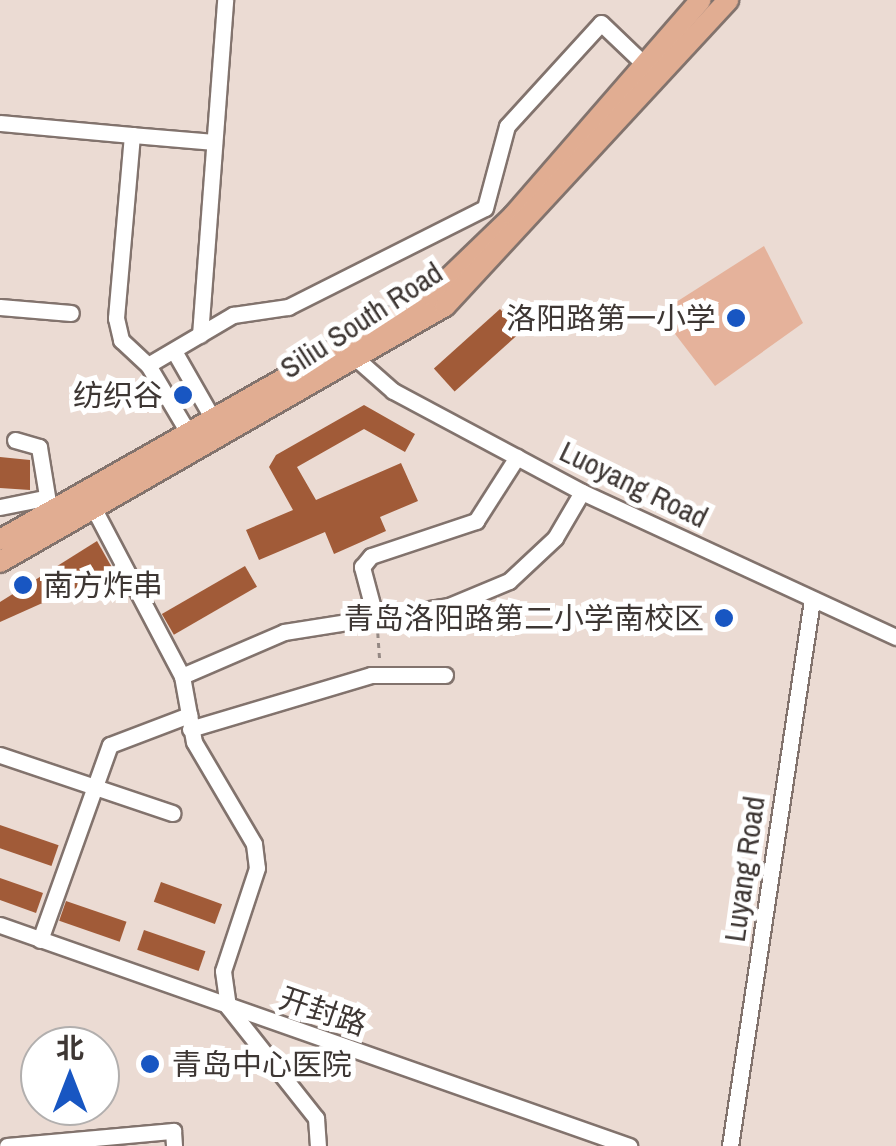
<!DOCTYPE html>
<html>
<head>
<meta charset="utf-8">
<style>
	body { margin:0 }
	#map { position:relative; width:896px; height:1146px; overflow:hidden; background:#ebdbd3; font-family:"Archivo Narrow","Noto Sans SC",sans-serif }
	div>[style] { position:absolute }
	.green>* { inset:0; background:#e5b29b }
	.building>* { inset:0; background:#a15b38; transform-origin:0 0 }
	.path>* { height:2.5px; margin-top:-1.25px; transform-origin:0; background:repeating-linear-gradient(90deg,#948883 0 5px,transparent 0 10px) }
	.roads { filter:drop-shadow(2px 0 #82736d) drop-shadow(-2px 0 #82736d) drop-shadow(0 2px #82736d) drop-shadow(0 -2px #82736d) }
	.minor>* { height:15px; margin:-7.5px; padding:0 7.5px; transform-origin:7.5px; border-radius:7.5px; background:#fff }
	.major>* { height:20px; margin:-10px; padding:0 10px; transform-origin:10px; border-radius:10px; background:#e1ad92 }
	.dots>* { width:28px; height:28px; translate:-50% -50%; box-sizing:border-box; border:5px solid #fff; border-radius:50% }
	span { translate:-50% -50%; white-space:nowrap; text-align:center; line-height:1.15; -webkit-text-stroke:10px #fff; paint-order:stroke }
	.poi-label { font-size:30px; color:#3e3734 }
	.right { translate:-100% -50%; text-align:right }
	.left { translate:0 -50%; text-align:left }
	.street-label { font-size:30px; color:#3e3734 }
	.north { position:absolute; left:20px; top:1026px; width:100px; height:100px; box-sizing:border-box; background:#fff; border:2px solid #b2afae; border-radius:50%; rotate:0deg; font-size:28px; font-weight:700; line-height:40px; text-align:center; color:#3e3734 }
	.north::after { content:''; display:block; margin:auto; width:35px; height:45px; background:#1856c2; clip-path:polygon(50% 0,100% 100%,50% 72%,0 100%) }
</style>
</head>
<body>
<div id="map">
	<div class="green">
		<i style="clip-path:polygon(764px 246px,803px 323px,715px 386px,659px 313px)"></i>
	</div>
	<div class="building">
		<i style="left:500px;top:309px;width:31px;height:89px;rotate:48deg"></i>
		<i style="clip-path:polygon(364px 405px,415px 434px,405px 452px,364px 429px,297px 467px,316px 500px,401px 463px,418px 501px,380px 517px,386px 531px,334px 554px,325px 532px,259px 560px,246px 530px,293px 510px,269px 467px,276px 455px)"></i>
		<i style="clip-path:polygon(0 457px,30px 460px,30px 490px,0 488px)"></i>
		<i style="clip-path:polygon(97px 541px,114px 571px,0 622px,0 602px)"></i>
		<i style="left:245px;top:566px;width:24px;height:96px;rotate:60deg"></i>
		<i style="left:0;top:825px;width:62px;height:22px;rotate:19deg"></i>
		<i style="clip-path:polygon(0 878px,43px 893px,36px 913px,0 900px)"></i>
		<i style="left:161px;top:882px;width:65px;height:21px;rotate:20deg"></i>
		<i style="left:66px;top:901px;width:64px;height:21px;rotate:19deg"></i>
		<i style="left:144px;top:930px;width:65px;height:21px;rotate:19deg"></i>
	</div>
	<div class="path">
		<i style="left:378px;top:633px;width:26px;rotate:86deg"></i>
	</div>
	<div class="roads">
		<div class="minor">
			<i style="left:0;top:123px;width:133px;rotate:5.2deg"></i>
			<i style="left:132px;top:135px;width:184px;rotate:95deg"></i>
			<i style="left:116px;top:318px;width:23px;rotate:77deg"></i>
			<i style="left:121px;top:340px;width:37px;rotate:43deg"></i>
			<i style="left:148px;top:365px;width:99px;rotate:-30.5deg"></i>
			<i style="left:233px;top:315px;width:56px;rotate:-8.3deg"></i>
			<i style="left:288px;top:307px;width:220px;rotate:-26.7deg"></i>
			<i style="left:485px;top:208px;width:85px;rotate:-75deg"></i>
			<i style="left:507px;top:126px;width:139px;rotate:-47.6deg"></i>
			<i style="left:601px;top:23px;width:61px;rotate:43.7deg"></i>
			<i style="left:132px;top:135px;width:81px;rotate:4.9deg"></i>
			<i style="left:0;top:307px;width:71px;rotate:4.8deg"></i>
			<i style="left:200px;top:335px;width:336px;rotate:-85.7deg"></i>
			<i style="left:174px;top:351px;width:86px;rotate:60.2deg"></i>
			<i style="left:350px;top:353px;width:57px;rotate:41.5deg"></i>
			<i style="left:393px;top:391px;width:214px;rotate:28.1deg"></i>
			<i style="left:582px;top:492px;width:346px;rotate:24.8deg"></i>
			<i style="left:148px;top:365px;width:86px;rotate:59.3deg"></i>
			<i style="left:15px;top:440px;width:25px;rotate:16deg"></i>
			<i style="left:39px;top:447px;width:68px;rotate:80.7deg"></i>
			<i style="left:0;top:507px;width:41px;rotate:-11.3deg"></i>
			<i style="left:95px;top:511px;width:187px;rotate:62.2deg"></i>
			<i style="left:182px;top:676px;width:67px;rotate:79.7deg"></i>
			<i style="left:194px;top:742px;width:118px;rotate:59.5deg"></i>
			<i style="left:254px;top:844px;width:24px;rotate:83deg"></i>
			<i style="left:257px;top:868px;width:108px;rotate:108.3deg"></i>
			<i style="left:223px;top:971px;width:36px;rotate:82deg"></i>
			<i style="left:228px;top:1007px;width:142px;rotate:51.6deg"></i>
			<i style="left:316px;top:1118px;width:28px;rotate:86deg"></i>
			<i style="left:374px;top:612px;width:47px;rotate:-104.9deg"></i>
			<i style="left:362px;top:567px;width:14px;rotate:-51deg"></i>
			<i style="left:371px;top:556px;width:111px;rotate:-18.4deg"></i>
			<i style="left:476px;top:521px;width:76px;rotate:-57.4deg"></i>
			<i style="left:182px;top:676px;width:111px;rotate:-23.3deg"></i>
			<i style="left:284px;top:632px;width:167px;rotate:-9deg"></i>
			<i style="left:449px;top:606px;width:65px;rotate:-22.6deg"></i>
			<i style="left:509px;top:581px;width:63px;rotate:-43.1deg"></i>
			<i style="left:555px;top:538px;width:53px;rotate:-59.6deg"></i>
			<i style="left:190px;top:729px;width:189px;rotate:-16.6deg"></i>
			<i style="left:371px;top:675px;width:74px"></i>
			<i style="left:0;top:755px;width:182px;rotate:18.6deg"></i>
			<i style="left:0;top:925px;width:667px;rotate:19.36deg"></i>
			<i style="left:40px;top:940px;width:207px;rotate:-70.3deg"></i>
			<i style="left:110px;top:745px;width:85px;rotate:-20.8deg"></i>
			<i style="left:7px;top:1146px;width:167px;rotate:-5.2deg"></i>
			<i style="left:173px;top:1131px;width:15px;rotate:86deg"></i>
			<i style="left:730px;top:1146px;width:552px;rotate:-81.46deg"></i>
		</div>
		<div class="major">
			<i style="left:0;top:540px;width:496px;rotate:-29.6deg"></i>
			<i style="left:431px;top:295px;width:114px;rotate:-43.9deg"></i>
			<i style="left:513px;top:216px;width:286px;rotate:-49deg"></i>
			<i style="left:0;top:562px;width:513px;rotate:-29.91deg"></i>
			<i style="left:445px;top:306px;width:417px;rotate:-47.2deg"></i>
		</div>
	</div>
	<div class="dots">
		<i style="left:736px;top:318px;background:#1856c2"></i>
		<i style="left:183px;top:395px;background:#1856c2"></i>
		<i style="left:23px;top:585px;background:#1856c2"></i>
		<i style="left:724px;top:618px;background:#1856c2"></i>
		<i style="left:150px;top:1064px;background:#1856c2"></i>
	</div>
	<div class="poi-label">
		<span class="right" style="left:716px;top:318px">洛阳路第一小学</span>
		<span class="right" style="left:163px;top:395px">纺织谷</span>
		<span class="left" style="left:43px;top:585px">南方炸串</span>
		<span class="right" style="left:704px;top:618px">青岛洛阳路第二小学南校区</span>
		<span class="left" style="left:172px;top:1064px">青岛中心医院</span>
	</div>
	<div class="street-label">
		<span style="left:361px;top:320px;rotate:-33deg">Siliu South Road</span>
		<span style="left:634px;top:484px;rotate:26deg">Luoyang Road</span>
		<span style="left:744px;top:869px;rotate:-82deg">Luyang Road</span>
		<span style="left:323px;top:1011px;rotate:19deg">开封路</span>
	</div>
	<div class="north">北</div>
</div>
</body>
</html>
